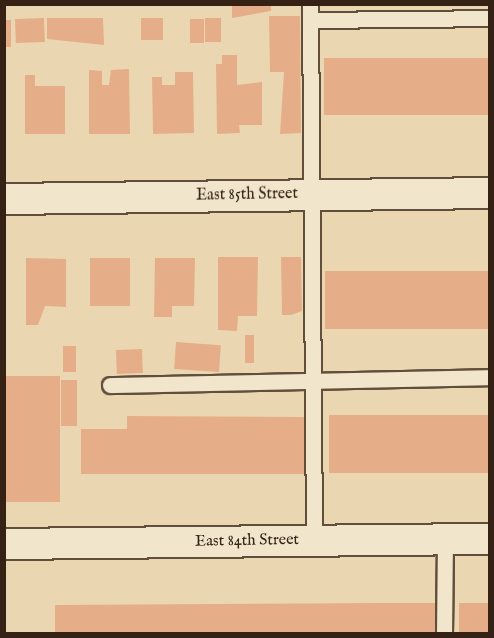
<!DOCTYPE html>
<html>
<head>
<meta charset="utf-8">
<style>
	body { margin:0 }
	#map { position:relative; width:494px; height:638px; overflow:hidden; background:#ead7b1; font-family:"IM FELL English",serif }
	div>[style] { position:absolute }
	.building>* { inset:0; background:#e6ad89; transform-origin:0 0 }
	.roads { filter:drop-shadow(2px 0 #624f3b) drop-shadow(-2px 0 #624f3b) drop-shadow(0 2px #624f3b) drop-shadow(0 -2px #624f3b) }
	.service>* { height:15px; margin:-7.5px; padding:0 7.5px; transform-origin:7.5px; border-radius:7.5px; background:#f1e5cc }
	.minor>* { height:30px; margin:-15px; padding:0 15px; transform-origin:15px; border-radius:15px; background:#f1e5cc }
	span { translate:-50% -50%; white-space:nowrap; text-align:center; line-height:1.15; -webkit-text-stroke:5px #f1e5cc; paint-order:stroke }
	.street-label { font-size:16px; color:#352214 }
	.frame { position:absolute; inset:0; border:6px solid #352214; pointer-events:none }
</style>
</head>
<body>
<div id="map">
	<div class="building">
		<i style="clip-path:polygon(232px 4px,271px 4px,271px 11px,232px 18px)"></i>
		<i style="clip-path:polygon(269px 16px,300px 16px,301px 133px,280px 134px,284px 72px,270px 72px)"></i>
		<i style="left:44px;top:18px;width:24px;height:29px;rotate:88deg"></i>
		<i style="clip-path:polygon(47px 18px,103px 18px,104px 45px,47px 39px)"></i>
		<i style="left:141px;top:18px;width:22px;height:22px"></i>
		<i style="left:205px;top:18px;width:16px;height:24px"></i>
		<i style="left:190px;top:19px;width:14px;height:24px"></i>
		<i style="left:4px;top:20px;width:7px;height:27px"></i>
		<i style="clip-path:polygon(222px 55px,237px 55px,237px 85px,262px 82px,262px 125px,239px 125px,240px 133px,217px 134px,216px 64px,222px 64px)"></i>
		<i style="left:489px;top:58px;width:57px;height:165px;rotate:90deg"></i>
		<i style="clip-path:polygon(129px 69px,130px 134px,89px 134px,89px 70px,102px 71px,102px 85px,109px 85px,111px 70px)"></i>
		<i style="clip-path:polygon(175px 72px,193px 72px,194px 133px,153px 134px,152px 77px,162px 77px,162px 85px,175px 85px)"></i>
		<i style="clip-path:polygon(25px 75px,35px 75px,35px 86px,65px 86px,65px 134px,25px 134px)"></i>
		<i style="clip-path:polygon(218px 257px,258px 257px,257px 316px,238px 316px,237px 331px,218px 330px)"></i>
		<i style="clip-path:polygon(281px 257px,301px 257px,302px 311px,291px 315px,282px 315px)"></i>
		<i style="clip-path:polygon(26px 258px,66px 259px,66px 307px,45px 306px,38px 325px,26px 325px)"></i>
		<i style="left:90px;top:258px;width:40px;height:48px"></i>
		<i style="clip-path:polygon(155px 258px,195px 258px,194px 306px,172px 306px,172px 317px,154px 317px)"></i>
		<i style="left:489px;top:271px;width:58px;height:164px;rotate:90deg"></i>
		<i style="left:245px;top:335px;width:9px;height:28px"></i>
		<i style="left:176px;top:342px;width:45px;height:27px;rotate:4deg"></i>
		<i style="left:63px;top:346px;width:13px;height:26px"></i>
		<i style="left:142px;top:349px;width:24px;height:26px;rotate:88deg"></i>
		<i style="left:4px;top:376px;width:56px;height:126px"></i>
		<i style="left:61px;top:380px;width:16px;height:46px"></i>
		<i style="left:489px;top:415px;width:58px;height:160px;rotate:90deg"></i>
		<i style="clip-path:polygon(127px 416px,305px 417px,305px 474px,81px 474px,81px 429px,127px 429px)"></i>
		<i style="clip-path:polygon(384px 603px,435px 603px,436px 633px,55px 633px,55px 605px)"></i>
		<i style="left:459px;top:603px;width:30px;height:30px"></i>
	</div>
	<div class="roads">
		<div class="service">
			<i style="left:310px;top:4px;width:536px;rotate:89.57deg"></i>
			<i style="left:310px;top:20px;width:180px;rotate:-0.6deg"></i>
			<i style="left:110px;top:385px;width:380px;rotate:-1.2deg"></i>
			<i style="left:444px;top:634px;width:94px;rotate:-89.4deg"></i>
		</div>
		<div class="minor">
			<i style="left:4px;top:199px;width:486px;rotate:-0.7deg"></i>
			<i style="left:4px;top:544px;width:486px;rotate:-0.6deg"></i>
		</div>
	</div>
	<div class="street-label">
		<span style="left:247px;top:195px;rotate:-1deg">East 85th Street</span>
		<span style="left:247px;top:541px;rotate:-1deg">East 84th Street</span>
	</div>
	<div class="frame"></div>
</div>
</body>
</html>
